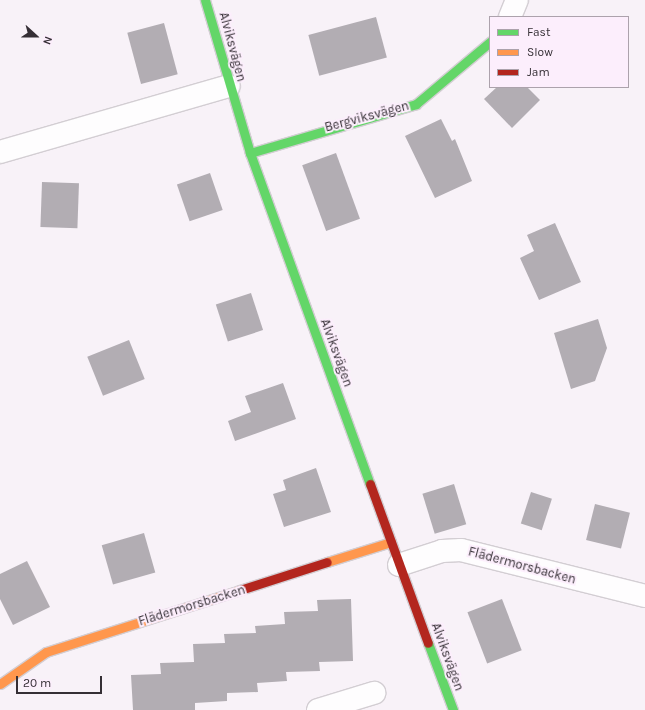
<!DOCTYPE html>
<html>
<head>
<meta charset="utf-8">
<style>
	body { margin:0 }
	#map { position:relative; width:645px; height:710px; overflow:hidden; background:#f8f2f8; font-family:Karla,sans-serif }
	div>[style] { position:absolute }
	.building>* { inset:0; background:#b2adb3; transform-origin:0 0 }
	.roads { filter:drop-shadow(1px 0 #d3ced3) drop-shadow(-1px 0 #d3ced3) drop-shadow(0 1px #d3ced3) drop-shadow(0 -1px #d3ced3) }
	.street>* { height:22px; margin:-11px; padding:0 11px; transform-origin:11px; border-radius:11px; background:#fefdfe }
	.fast>* { height:9px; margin:-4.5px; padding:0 4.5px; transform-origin:4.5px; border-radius:4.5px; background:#63d668 }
	.slow>* { height:9px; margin:-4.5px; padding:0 4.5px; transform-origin:4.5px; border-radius:4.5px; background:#ff974d }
	.jam>* { height:9px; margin:-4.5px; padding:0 4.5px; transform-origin:4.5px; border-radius:4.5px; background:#b3261e }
	span { translate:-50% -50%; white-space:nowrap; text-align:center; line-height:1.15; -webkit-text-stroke:4px #fceefc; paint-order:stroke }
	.street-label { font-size:13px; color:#352f35 }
	.legend { position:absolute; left:489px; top:16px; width:140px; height:72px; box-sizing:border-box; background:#fceefc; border:1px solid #aca2ac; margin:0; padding:5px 7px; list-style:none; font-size:12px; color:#352f35 }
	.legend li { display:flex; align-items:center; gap:8px; height:20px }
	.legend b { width:20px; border:1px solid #aca2ac }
	.north { position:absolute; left:16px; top:16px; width:40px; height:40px; -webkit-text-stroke:3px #fceefc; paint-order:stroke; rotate:111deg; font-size:11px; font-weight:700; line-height:16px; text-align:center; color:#352f35 }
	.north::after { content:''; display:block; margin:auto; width:14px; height:18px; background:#352f35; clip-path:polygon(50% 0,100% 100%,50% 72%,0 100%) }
	.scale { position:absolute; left:16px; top:676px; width:86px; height:18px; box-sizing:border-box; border:2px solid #352f35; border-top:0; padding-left:5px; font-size:12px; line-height:14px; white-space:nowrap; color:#352f35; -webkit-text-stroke:3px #fceefc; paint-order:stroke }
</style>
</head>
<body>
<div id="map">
	<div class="building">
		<i style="left:376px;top:17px;width:42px;height:70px;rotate:75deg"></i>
		<i style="left:164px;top:23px;width:53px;height:38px;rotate:75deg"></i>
		<i style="clip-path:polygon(497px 87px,527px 87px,540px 100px,512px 128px,484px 99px)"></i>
		<i style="clip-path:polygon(441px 119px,452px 141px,455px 139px,472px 181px,435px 198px,405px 136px)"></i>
		<i style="left:336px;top:153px;width:70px;height:36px;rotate:70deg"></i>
		<i style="left:210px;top:173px;width:39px;height:35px;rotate:71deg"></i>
		<i style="left:42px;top:182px;width:37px;height:45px;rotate:2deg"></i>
		<i style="clip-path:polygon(555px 223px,581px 282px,539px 300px,520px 258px,534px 251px,527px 235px)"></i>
		<i style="left:251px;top:293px;width:39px;height:37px;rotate:72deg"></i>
		<i style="clip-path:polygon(598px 319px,607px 348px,595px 381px,571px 389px,554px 333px)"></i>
		<i style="left:129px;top:340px;width:42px;height:45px;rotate:68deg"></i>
		<i style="clip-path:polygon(283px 383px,296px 419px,235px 441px,228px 421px,251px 412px,245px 396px)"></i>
		<i style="clip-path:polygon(316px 468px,331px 512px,284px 527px,273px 494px,286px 490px,283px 480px)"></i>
		<i style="left:454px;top:484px;width:42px;height:33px;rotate:73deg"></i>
		<i style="left:531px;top:492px;width:22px;height:33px;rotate:18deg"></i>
		<i style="left:595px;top:504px;width:36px;height:37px;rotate:14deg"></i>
		<i style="left:144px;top:533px;width:41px;height:44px;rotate:74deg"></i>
		<i style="clip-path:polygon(27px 561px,50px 607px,13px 625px,0 599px,0 574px)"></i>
		<i style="clip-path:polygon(351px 599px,353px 661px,319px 662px,320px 671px,286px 672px,287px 681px,257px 683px,258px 692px,227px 693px,227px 701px,195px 703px,195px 710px,133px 710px,131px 675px,161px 674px,160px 663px,194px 662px,193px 644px,225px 643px,224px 634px,256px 633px,255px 626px,285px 624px,284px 612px,318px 611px,317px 600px)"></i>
		<i style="left:502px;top:599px;width:55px;height:37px;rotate:69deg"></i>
	</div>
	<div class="roads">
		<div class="street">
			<i style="left:510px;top:17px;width:18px;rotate:-68deg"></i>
			<i style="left:0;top:152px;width:238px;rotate:-16.1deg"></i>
			<i style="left:399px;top:565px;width:45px;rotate:-18deg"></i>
			<i style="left:442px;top:551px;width:19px;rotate:-3deg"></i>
			<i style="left:461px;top:550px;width:190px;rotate:14deg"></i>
			<i style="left:318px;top:710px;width:59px;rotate:-16.9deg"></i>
		</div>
		<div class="fast">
			<i style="left:205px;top:0;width:159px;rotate:73.6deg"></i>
			<i style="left:250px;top:153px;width:352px;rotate:70.1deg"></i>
			<i style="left:250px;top:153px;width:173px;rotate:-16.4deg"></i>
			<i style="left:416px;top:104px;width:97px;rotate:-40deg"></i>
			<i style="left:428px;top:643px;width:72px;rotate:69.5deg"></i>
		</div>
		<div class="slow">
			<i style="left:327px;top:562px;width:67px;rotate:-17.4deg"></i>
			<i style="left:0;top:684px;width:56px;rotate:-34.8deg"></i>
			<i style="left:46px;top:652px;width:204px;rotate:-17.7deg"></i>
		</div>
		<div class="jam">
			<i style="left:370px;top:484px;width:169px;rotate:70deg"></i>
			<i style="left:240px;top:590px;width:91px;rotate:-17.8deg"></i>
		</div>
	</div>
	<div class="street-label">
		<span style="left:232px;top:47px;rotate:75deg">Alviksvägen</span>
		<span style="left:367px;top:117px;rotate:-15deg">Bergviksvägen</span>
		<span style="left:336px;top:353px;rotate:70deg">Alviksvägen</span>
		<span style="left:522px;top:566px;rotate:15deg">Flädermorsbacken</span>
		<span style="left:192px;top:606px;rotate:-17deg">Flädermorsbacken</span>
		<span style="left:447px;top:657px;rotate:70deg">Alviksvägen</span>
	</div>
	<ul class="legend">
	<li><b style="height:5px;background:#63d668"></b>Fast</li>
	<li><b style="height:5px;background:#ff974d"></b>Slow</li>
	<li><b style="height:5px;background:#b3261e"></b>Jam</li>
	</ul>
	<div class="north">N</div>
	<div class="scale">20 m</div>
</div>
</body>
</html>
